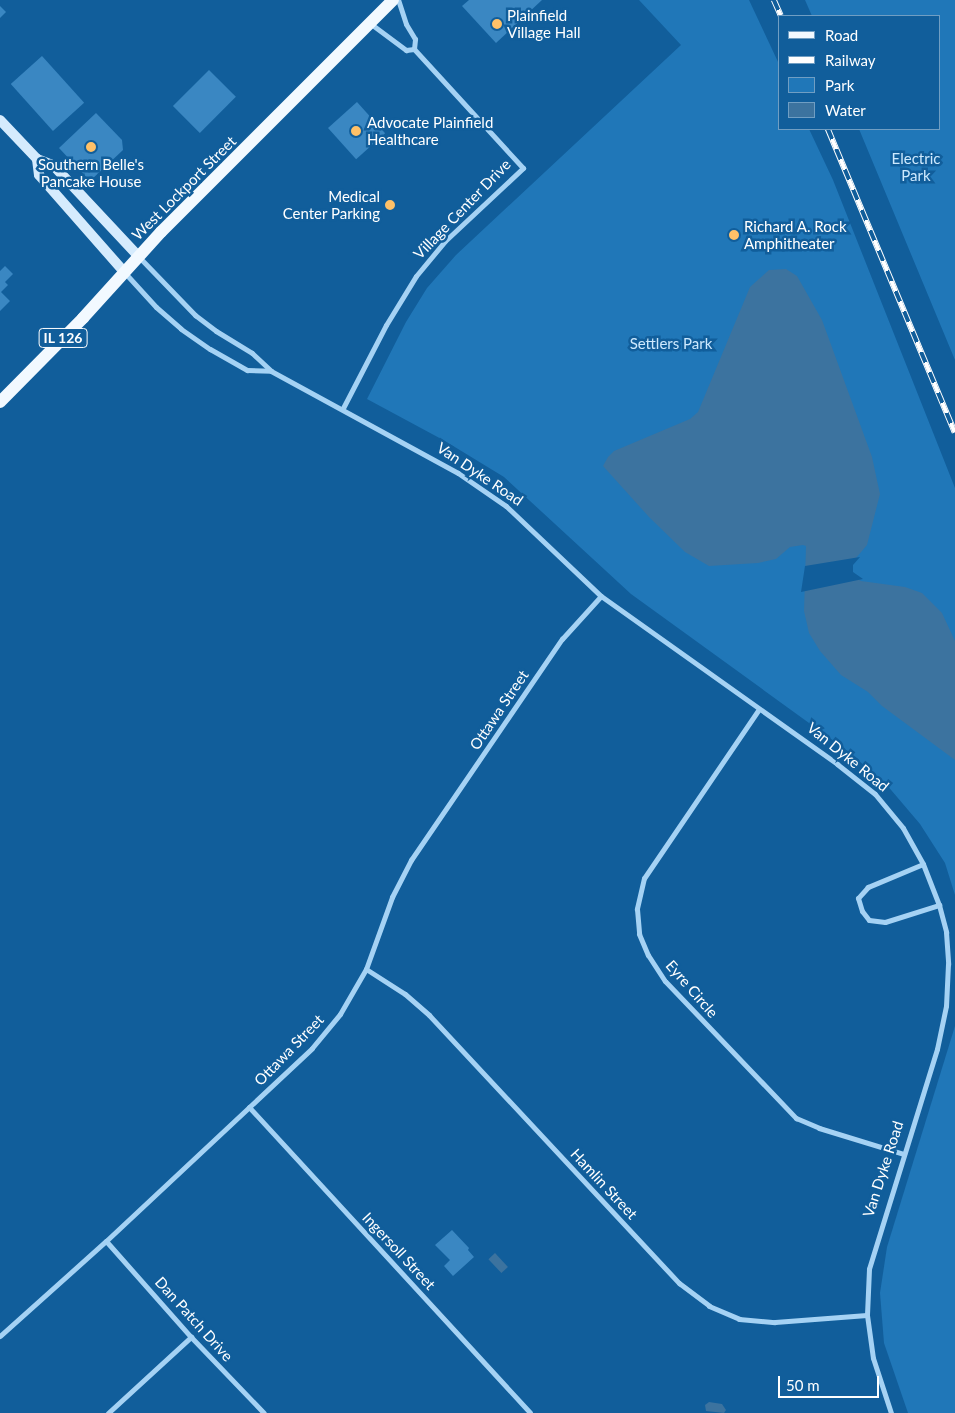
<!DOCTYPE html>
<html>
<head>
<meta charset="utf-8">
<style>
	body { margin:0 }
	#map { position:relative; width:955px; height:1413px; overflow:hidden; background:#115e9b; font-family:Lato,sans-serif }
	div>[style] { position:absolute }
	.green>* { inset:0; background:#2077b8 }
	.water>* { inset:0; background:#3c739f; transform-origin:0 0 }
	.pier>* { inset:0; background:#115e9b }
	.building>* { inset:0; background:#3a87c2; transform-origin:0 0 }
	.street>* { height:5px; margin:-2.5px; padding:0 2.5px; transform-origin:2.5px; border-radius:2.5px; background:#a5d2f4 }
	.secondary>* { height:10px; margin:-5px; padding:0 5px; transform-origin:5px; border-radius:5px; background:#d5ebfd }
	.primary>* { height:12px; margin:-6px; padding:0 6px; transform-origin:6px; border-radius:6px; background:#f2f9ff }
	.rail>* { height:5.5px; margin-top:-2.75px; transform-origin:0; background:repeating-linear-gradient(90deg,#115e9b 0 11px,#fff 0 22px); box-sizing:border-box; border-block:1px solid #fff }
	.dots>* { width:14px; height:14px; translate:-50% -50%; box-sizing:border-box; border:2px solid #115e9b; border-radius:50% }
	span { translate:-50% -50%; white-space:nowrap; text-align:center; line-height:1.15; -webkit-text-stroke:5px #115e9b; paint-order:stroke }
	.shield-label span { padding:1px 4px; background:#115e9b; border:1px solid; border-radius:4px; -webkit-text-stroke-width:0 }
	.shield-label { font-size:14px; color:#fff; font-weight:700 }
	.poi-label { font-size:15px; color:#fff }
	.left { translate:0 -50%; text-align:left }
	.right { translate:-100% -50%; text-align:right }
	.park-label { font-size:15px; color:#cde9fe }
	.street-label { font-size:15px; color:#fff }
	.legend { position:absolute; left:778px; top:15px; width:162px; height:115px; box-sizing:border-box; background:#115e9b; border:1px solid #709ec3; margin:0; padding:6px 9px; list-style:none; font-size:15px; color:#fff }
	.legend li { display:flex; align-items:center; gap:10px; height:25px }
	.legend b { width:25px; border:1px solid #709ec3 }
	.scale { position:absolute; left:778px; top:1376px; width:101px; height:22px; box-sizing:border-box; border:2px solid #fff; border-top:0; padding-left:6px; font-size:15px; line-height:18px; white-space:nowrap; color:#fff; -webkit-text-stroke:4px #115e9b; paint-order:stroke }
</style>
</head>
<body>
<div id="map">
	<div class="green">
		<i style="clip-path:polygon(639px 0,749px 0,779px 64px,779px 129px,809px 129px,833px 180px,955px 488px,955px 895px,945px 863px,920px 824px,886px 784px,845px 749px,631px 594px,504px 477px,445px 441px,367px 399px,406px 322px,427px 288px,456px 255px,681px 45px)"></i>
		<i style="clip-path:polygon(805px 0,955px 0,955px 360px,859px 129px,939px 129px,939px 16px,812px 16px)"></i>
		<i style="clip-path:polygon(955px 1026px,955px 1413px,908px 1413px,884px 1343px,880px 1293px,887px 1247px)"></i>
	</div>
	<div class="water">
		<i style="clip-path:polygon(786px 269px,797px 276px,822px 320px,872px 457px,880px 494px,867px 545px,851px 564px,851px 574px,861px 581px,905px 587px,922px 593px,942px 613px,955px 641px,955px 760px,882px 706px,868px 692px,841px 675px,820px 651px,809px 633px,804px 611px,806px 546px,803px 545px,790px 547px,776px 559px,758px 563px,709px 566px,685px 552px,649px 517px,603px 466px,608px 457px,614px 451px,690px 419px,698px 412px,750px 287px,769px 270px)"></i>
		<i style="left:495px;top:1253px;width:19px;height:9px;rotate:47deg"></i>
		<i style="clip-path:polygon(709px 1402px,722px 1404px,726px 1410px,724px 1413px,706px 1411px,705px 1405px)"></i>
	</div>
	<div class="pier">
		<i style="clip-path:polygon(860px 557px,853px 565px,853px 572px,863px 579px,801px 592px,805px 566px)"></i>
	</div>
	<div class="building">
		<i style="clip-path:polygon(469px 0,542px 0,496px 43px,462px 6px)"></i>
		<i style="clip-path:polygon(0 6px,6px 12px,0 18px)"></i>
		<i style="left:42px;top:56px;width:63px;height:42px;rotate:48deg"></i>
		<i style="left:209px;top:70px;width:38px;height:51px;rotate:45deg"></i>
		<i style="left:357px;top:102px;width:42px;height:39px;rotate:48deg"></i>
		<i style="clip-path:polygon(96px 113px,122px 140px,123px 150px,90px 181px,59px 148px)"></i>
		<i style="clip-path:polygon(5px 266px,13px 274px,5px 282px,8px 285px,1px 292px,10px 301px,0 311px,0 271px)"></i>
		<i style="clip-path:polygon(452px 1230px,469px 1248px,468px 1250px,474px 1257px,453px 1276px,444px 1266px,450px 1260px,435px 1245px)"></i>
	</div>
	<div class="street">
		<i style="left:371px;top:24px;width:44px;rotate:36.6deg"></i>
		<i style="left:406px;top:50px;width:8px;rotate:-7deg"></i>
		<i style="left:139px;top:257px;width:81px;rotate:46deg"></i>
		<i style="left:195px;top:315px;width:26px;rotate:37deg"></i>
		<i style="left:216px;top:331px;width:42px;rotate:31.4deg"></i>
		<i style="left:252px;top:353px;width:26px;rotate:43deg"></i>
		<i style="left:271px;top:371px;width:213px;rotate:28.6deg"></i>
		<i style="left:458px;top:473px;width:58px;rotate:34.5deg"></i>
		<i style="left:506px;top:506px;width:131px;rotate:43.5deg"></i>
		<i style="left:601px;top:596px;width:290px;rotate:35.4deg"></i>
		<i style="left:837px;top:764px;width:48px;rotate:38.3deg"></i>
		<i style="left:875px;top:794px;width:44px;rotate:50.5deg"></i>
		<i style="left:903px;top:828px;width:41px;rotate:60.9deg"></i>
		<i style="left:923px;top:864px;width:44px;rotate:68.7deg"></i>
		<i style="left:939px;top:905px;width:28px;rotate:75deg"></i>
		<i style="left:946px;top:932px;width:32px;rotate:86deg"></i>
		<i style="left:948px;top:964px;width:42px;rotate:92.7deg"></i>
		<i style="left:946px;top:1006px;width:44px;rotate:101.8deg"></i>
		<i style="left:937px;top:1049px;width:230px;rotate:107.2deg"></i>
		<i style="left:869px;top:1269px;width:46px;rotate:92.5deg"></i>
		<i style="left:867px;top:1315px;width:43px;rotate:82.1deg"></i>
		<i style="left:873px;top:1358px;width:58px;rotate:71.9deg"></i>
		<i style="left:125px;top:273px;width:46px;rotate:47.6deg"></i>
		<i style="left:156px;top:307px;width:33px;rotate:41deg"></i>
		<i style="left:181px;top:329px;width:35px;rotate:35deg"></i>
		<i style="left:210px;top:349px;width:43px;rotate:29.6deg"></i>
		<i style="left:247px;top:370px;width:24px;rotate:2deg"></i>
		<i style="left:343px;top:408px;width:93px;rotate:-62.6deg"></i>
		<i style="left:386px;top:325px;width:57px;rotate:-58.5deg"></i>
		<i style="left:416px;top:276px;width:45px;rotate:-50.4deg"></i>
		<i style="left:445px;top:241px;width:107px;rotate:-43.1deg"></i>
		<i style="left:523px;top:168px;width:161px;rotate:-132.5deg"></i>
		<i style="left:414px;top:49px;width:10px;rotate:-84deg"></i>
		<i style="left:415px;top:39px;width:17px;rotate:-121deg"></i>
		<i style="left:406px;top:24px;width:25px;rotate:-108deg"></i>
		<i style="left:759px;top:709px;width:204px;rotate:124.2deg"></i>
		<i style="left:644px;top:878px;width:32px;rotate:103deg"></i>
		<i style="left:637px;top:909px;width:25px;rotate:85deg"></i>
		<i style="left:639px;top:934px;width:23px;rotate:67deg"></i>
		<i style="left:648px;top:955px;width:31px;rotate:57deg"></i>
		<i style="left:665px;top:981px;width:190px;rotate:46.3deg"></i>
		<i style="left:796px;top:1118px;width:25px;rotate:23deg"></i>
		<i style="left:819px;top:1128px;width:89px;rotate:17deg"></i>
		<i style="left:923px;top:864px;width:60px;rotate:157.3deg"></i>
		<i style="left:868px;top:887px;width:15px;rotate:132deg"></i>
		<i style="left:858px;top:898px;width:14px;rotate:73deg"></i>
		<i style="left:862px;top:911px;width:11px;rotate:52deg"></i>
		<i style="left:869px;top:920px;width:16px;rotate:7deg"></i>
		<i style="left:885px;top:922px;width:57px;rotate:-17.5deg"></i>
		<i style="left:366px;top:969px;width:46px;rotate:32.7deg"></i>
		<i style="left:405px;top:994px;width:32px;rotate:41deg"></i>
		<i style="left:429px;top:1015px;width:367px;rotate:47deg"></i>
		<i style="left:679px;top:1283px;width:38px;rotate:37deg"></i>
		<i style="left:709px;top:1306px;width:33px;rotate:23deg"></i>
		<i style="left:739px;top:1319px;width:36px;rotate:5deg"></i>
		<i style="left:775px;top:1322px;width:92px;rotate:-4.4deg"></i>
		<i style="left:249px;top:1107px;width:415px;rotate:47.4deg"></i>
		<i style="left:106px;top:1241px;width:128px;rotate:48.5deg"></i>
		<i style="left:191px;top:1337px;width:105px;rotate:46.2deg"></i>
		<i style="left:0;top:1336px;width:142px;rotate:-41.9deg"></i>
		<i style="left:106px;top:1241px;width:282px;rotate:-43.1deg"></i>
		<i style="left:312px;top:1048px;width:44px;rotate:-50.5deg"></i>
		<i style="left:340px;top:1014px;width:52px;rotate:-60deg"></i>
		<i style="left:366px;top:969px;width:77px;rotate:-70.1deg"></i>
		<i style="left:392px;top:897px;width:42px;rotate:-62.8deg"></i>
		<i style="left:411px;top:860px;width:268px;rotate:-55.7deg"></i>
		<i style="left:562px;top:639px;width:58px;rotate:-47.8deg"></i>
		<i style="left:108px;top:1413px;width:113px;rotate:-42.5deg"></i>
	</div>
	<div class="secondary">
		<i style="left:0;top:120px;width:54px;rotate:46.5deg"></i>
		<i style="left:37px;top:159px;width:17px;rotate:21deg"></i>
		<i style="left:53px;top:165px;width:126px;rotate:46.9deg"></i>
		<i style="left:37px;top:159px;width:16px;rotate:83deg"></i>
		<i style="left:39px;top:175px;width:130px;rotate:48.7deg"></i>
	</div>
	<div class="primary">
		<i style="left:0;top:402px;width:118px;rotate:-45.3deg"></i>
		<i style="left:83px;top:318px;width:116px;rotate:-47.8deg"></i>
		<i style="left:161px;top:232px;width:328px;rotate:-45deg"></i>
	</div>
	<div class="rail">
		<i style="left:774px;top:0;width:17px;rotate:66deg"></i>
		<i style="left:828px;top:129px;width:329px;rotate:67.3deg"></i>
	</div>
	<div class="dots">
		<i style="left:497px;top:24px;background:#ffc168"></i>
		<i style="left:356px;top:131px;background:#ffc168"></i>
		<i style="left:91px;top:147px;background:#ffc168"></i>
		<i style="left:390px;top:205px;background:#ffc168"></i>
		<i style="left:734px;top:235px;background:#ffc168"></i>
	</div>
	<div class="shield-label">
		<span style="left:63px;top:338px">IL 126</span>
	</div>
	<div class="poi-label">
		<span class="left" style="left:507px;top:24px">Plainfield<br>Village Hall</span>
		<span class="left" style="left:367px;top:131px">Advocate Plainfield<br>Healthcare</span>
		<span style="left:91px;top:173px">Southern Belle's<br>Pancake House</span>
		<span class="right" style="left:380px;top:205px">Medical<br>Center Parking</span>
		<span class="left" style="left:744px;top:235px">Richard A. Rock<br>Amphitheater</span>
	</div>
	<div class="park-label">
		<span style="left:916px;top:167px">Electric<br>Park</span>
		<span style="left:671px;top:344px">Settlers Park</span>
	</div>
	<div class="street-label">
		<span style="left:184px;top:188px;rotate:-45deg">West Lockport Street</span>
		<span style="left:462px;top:209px;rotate:-46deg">Village Center Drive</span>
		<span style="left:480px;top:474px;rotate:34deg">Van Dyke Road</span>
		<span style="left:499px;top:710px;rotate:-56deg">Ottawa Street</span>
		<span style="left:848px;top:757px;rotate:39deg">Van Dyke Road</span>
		<span style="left:692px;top:989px;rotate:49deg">Eyre Circle</span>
		<span style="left:289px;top:1050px;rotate:-46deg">Ottawa Street</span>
		<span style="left:883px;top:1169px;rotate:-72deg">Van Dyke Road</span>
		<span style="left:604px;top:1184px;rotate:47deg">Hamlin Street</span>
		<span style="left:399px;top:1251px;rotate:47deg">Ingersoll Street</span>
		<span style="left:194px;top:1319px;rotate:48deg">Dan Patch Drive</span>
	</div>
	<ul class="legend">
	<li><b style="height:6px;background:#f2f9ff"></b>Road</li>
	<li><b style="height:6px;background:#fff"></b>Railway</li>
	<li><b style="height:14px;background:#2077b8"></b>Park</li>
	<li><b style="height:14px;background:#3c739f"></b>Water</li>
	</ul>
	<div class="scale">50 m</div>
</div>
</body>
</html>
